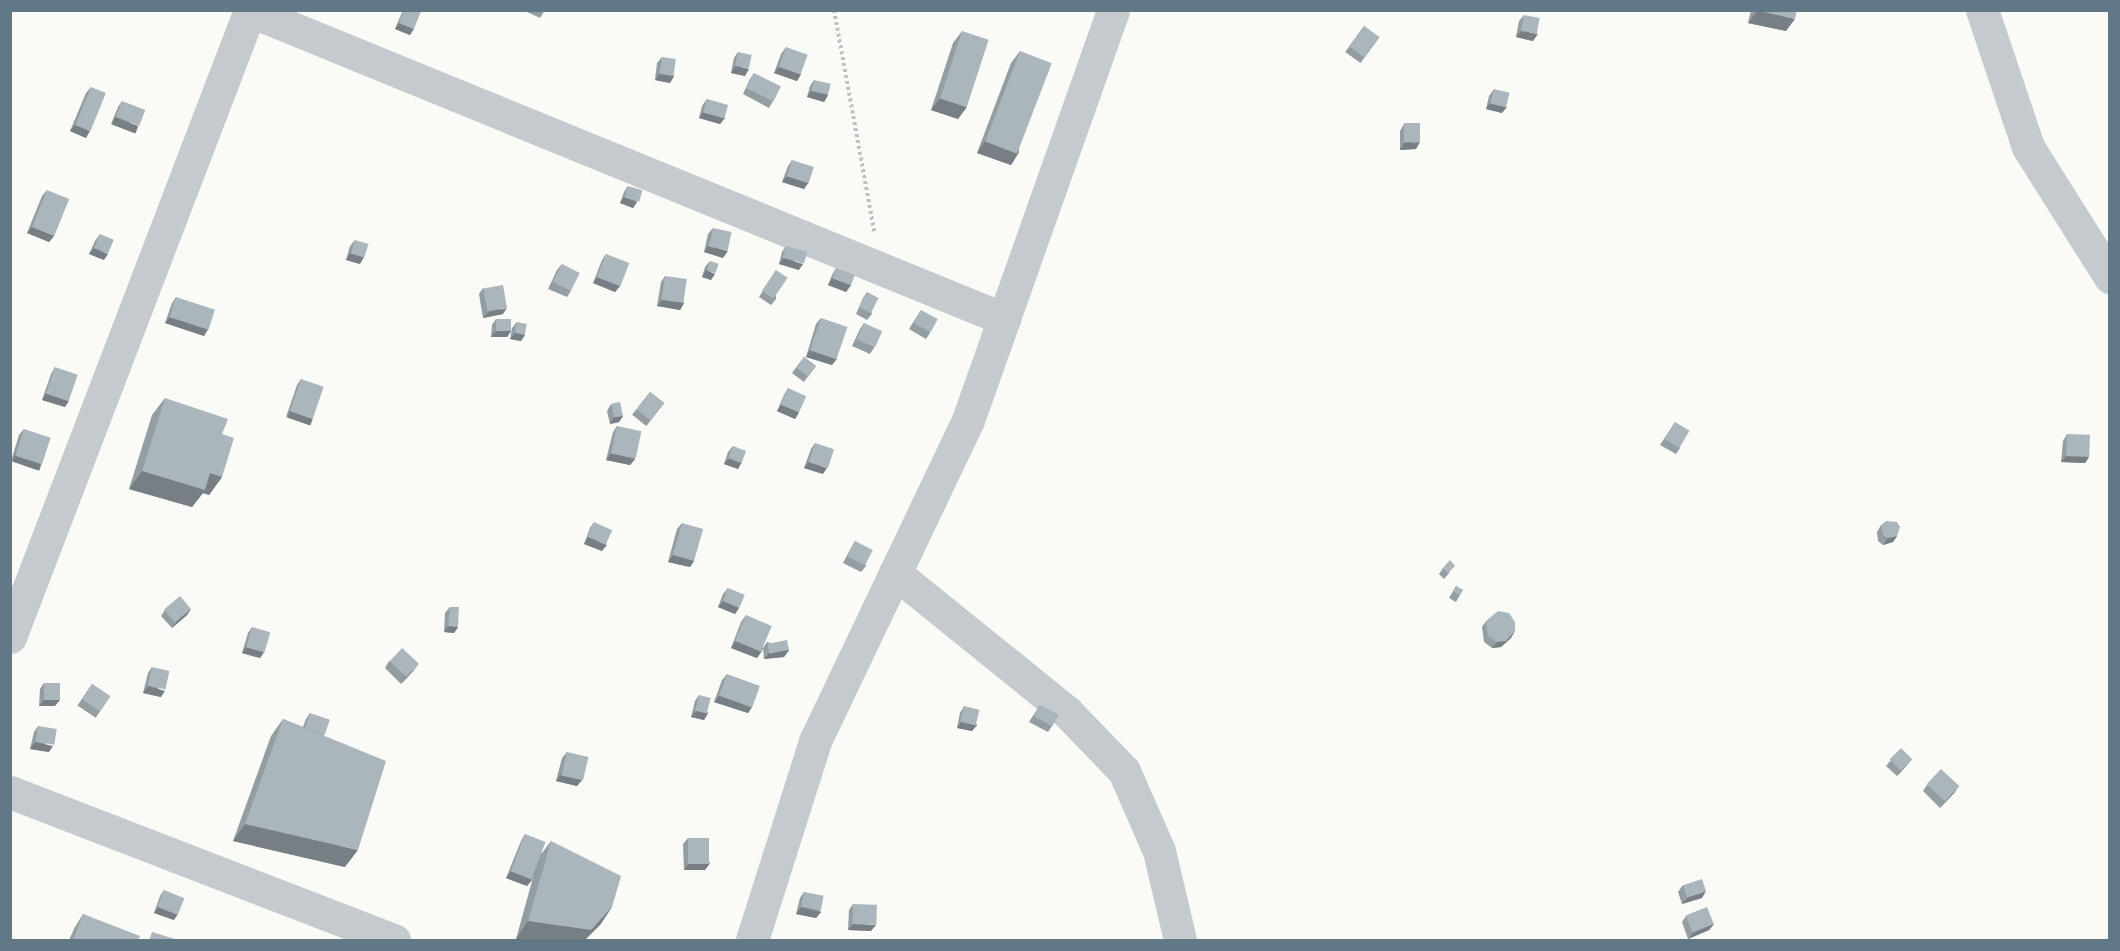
<!DOCTYPE html>
<html>
<head>
<meta charset="utf-8">
<style>
	body { margin:0 }
	#map { position:relative; width:2120px; height:951px; overflow:hidden; background:#fafaf7; font-family:Rubik,sans-serif }
	div>[style] { position:absolute }
	.path>* { height:4px; margin-top:-2px; transform-origin:0; background:repeating-linear-gradient(90deg,#bec2c4 0 3px,transparent 0 6px) }
	.minor>* { height:33px; margin:-16.5px; padding:0 16.5px; transform-origin:16.5px; border-radius:16.5px; background:#c4cacd }
	.wall>* { inset:0; background:#939da2; transform-origin:0 0 }
	.shaded-wall>* { inset:0; background:#787f84; transform-origin:0 0 }
	.building>* { inset:0; background:#abb6bc; transform-origin:0 0 }
	span { translate:-50% -50%; white-space:nowrap; text-align:center; line-height:1.15; -webkit-text-stroke:6px #fff; paint-order:stroke }
	.frame { position:absolute; inset:0; border:12px solid #617886; pointer-events:none }
</style>
</head>
<body>
<div id="map">
	<div class="path">
		<i style="left:834px;top:10px;width:225px;rotate:79.7deg"></i>
	</div>
	<div class="minor">
		<i style="left:248px;top:10px;width:817px;rotate:22.23deg"></i>
		<i style="left:1982px;top:10px;width:145px;rotate:71.4deg"></i>
		<i style="left:2028px;top:147px;width:154px;rotate:57.8deg"></i>
		<i style="left:895px;top:573px;width:221px;rotate:38.9deg"></i>
		<i style="left:1067px;top:712px;width:82px;rotate:46deg"></i>
		<i style="left:1124px;top:771px;width:87px;rotate:66.4deg"></i>
		<i style="left:1159px;top:851px;width:91px;rotate:76.7deg"></i>
		<i style="left:10px;top:637px;width:671px;rotate:-69.05deg"></i>
		<i style="left:10px;top:792px;width:412px;rotate:21.1deg"></i>
		<i style="left:752px;top:940px;width:209px;rotate:-72.4deg"></i>
		<i style="left:815px;top:741px;width:356px;rotate:-64.5deg"></i>
		<i style="left:968px;top:420px;width:435px;rotate:-70.5deg"></i>
	</div>
	<div class="wall">
		<i style="clip-path:polygon(403px 10px,419px 10px,410px 35px,395px 29px)"></i>
		<i style="clip-path:polygon(523px 10px,545px 10px,540px 18px)"></i>
		<i style="clip-path:polygon(1751px 10px,1797px 10px,1786px 31px,1748px 23px)"></i>
		<i style="clip-path:polygon(1524px 15px,1533px 41px,1516px 37px,1519px 21px)"></i>
		<i style="left:1364px;top:26px;width:19px;height:32px;rotate:36deg"></i>
		<i style="clip-path:polygon(962px 31px,958px 119px,931px 110px,953px 43px)"></i>
		<i style="clip-path:polygon(786px 47px,801px 74px,797px 81px,774px 73px,781px 54px)"></i>
		<i style="clip-path:polygon(1020px 51px,1019px 152px,1011px 165px,977px 153px,1011px 63px)"></i>
		<i style="clip-path:polygon(738px 52px,745px 76px,731px 73px,734px 58px)"></i>
		<i style="clip-path:polygon(662px 57px,674px 76px,670px 83px,655px 80px,657px 63px)"></i>
		<i style="clip-path:polygon(754px 73px,773px 101px,769px 108px,743px 94px,750px 79px)"></i>
		<i style="clip-path:polygon(814px 80px,828px 95px,824px 102px,807px 97px,810px 86px)"></i>
		<i style="clip-path:polygon(91px 87px,86px 138px,70px 131px,86px 93px)"></i>
		<i style="clip-path:polygon(1494px 89px,1502px 113px,1486px 109px,1489px 96px)"></i>
		<i style="clip-path:polygon(707px 99px,725px 118px,720px 124px,699px 118px,702px 106px)"></i>
		<i style="clip-path:polygon(122px 101px,134px 133px,111px 124px,118px 107px)"></i>
		<i style="clip-path:polygon(1404px 124px,1416px 149px,1400px 150px,1400px 131px)"></i>
		<i style="clip-path:polygon(792px 160px,808px 183px,804px 189px,782px 182px,788px 166px)"></i>
		<i style="clip-path:polygon(628px 186px,637px 202px,633px 208px,620px 203px,624px 192px)"></i>
		<i style="clip-path:polygon(47px 190px,54px 236px,49px 242px,27px 233px,42px 196px)"></i>
		<i style="clip-path:polygon(713px 228px,723px 258px,704px 252px,708px 234px)"></i>
		<i style="clip-path:polygon(100px 234px,104px 260px,89px 254px,95px 241px)"></i>
		<i style="clip-path:polygon(355px 240px,360px 264px,346px 260px,350px 246px)"></i>
		<i style="clip-path:polygon(786px 246px,799px 270px,779px 264px,782px 252px)"></i>
		<i style="clip-path:polygon(606px 254px,620px 286px,615px 292px,593px 283px,602px 260px)"></i>
		<i style="clip-path:polygon(710px 261px,711px 280px,702px 277px,705px 267px)"></i>
		<i style="clip-path:polygon(562px 264px,571px 291px,567px 297px,548px 289px,557px 270px)"></i>
		<i style="clip-path:polygon(836px 268px,851px 285px,846px 292px,828px 285px,832px 275px)"></i>
		<i style="clip-path:polygon(776px 270px,776px 299px,771px 305px,759px 297px)"></i>
		<i style="clip-path:polygon(665px 276px,684px 303px,680px 310px,657px 306px,661px 282px)"></i>
		<i style="clip-path:polygon(483px 288px,503px 314px,483px 318px,479px 294px)"></i>
		<i style="clip-path:polygon(867px 292px,872px 314px,867px 320px,856px 314px,863px 298px)"></i>
		<i style="clip-path:polygon(176px 297px,208px 329px,204px 336px,165px 323px,172px 303px)"></i>
		<i style="clip-path:polygon(921px 310px,930px 333px,926px 339px,909px 329px)"></i>
		<i style="clip-path:polygon(821px 318px,832px 365px,806px 357px,816px 324px)"></i>
		<i style="clip-path:polygon(496px 319px,511px 331px,507px 337px,491px 337px,492px 325px)"></i>
		<i style="clip-path:polygon(517px 322px,525px 335px,521px 341px,510px 339px,512px 328px)"></i>
		<i style="clip-path:polygon(864px 323px,874px 348px,870px 354px,852px 346px,860px 329px)"></i>
		<i style="left:804px;top:357px;width:15px;height:20px;rotate:37deg"></i>
		<i style="clip-path:polygon(55px 367px,65px 407px,42px 400px,51px 374px)"></i>
		<i style="clip-path:polygon(301px 379px,309px 425px,286px 417px,297px 385px)"></i>
		<i style="clip-path:polygon(788px 388px,799px 412px,795px 419px,777px 411px,784px 395px)"></i>
		<i style="left:650px;top:392px;width:18px;height:29px;rotate:38deg"></i>
		<i style="clip-path:polygon(165px 398px,222px 434px,222px 477px,209px 495px,203px 493px,192px 507px,129px 489px,152px 415px)"></i>
		<i style="clip-path:polygon(611px 404px,623px 416px,619px 422px,610px 424px,607px 411px)"></i>
		<i style="clip-path:polygon(1675px 422px,1680px 448px,1676px 454px,1660px 445px)"></i>
		<i style="clip-path:polygon(617px 426px,635px 459px,630px 465px,606px 460px,613px 432px)"></i>
		<i style="clip-path:polygon(24px 429px,41px 464px,37px 470px,11px 461px,19px 435px)"></i>
		<i style="clip-path:polygon(2067px 434px,2089px 457px,2085px 463px,2061px 462px,2063px 441px)"></i>
		<i style="clip-path:polygon(815px 443px,823px 474px,804px 468px,811px 449px)"></i>
		<i style="clip-path:polygon(733px 446px,738px 469px,724px 464px,728px 452px)"></i>
		<i style="clip-path:polygon(594px 522px,602px 551px,584px 544px,590px 528px)"></i>
		<i style="clip-path:polygon(682px 523px,694px 561px,690px 567px,668px 562px,677px 529px)"></i>
		<i style="clip-path:polygon(1881px 525px,1897px 536px,1893px 542px,1883px 545px,1878px 541px,1877px 532px)"></i>
		<i style="clip-path:polygon(855px 541px,866px 566px,861px 572px,843px 563px,851px 548px)"></i>
		<i style="clip-path:polygon(1443px 568px,1450px 572px,1444px 579px,1439px 574px)"></i>
		<i style="left:1456px;top:586px;width:8px;height:14px;rotate:30deg"></i>
		<i style="clip-path:polygon(728px 588px,739px 608px,735px 614px,718px 607px,723px 594px)"></i>
		<i style="clip-path:polygon(450px 607px,458px 627px,454px 633px,444px 632px,445px 613px)"></i>
		<i style="clip-path:polygon(191px 609px,187px 615px,172px 628px,161px 616px,165px 610px)"></i>
		<i style="clip-path:polygon(746px 615px,763px 648px,767px 642px,789px 650px,784px 657px,764px 659px,763px 649px,757px 658px,731px 648px,741px 622px)"></i>
		<i style="clip-path:polygon(1486px 621px,1511px 638px,1501px 647px,1492px 648px,1484px 642px,1482px 627px)"></i>
		<i style="clip-path:polygon(252px 627px,264px 652px,260px 658px,242px 653px,248px 633px)"></i>
		<i style="clip-path:polygon(389px 661px,414px 670px,401px 684px,385px 668px)"></i>
		<i style="clip-path:polygon(152px 667px,161px 697px,143px 693px,148px 673px)"></i>
		<i style="clip-path:polygon(727px 674px,752px 707px,748px 713px,714px 702px,722px 680px)"></i>
		<i style="clip-path:polygon(44px 683px,55px 706px,39px 706px,40px 689px)"></i>
		<i style="left:92px;top:684px;width:22px;height:26px;rotate:34deg"></i>
		<i style="clip-path:polygon(699px 695px,708px 713px,704px 720px,691px 717px,695px 701px)"></i>
		<i style="clip-path:polygon(1040px 705px,1052px 726px,1048px 732px,1029px 722px)"></i>
		<i style="clip-path:polygon(964px 706px,977px 725px,972px 731px,957px 728px,960px 713px)"></i>
		<i style="clip-path:polygon(310px 713px,324px 736px,345px 867px,233px 841px,271px 736px,283px 719px,303px 727px,306px 719px)"></i>
		<i style="clip-path:polygon(38px 726px,49px 752px,30px 749px,34px 732px)"></i>
		<i style="clip-path:polygon(567px 752px,582px 780px,577px 786px,556px 781px,562px 758px)"></i>
		<i style="clip-path:polygon(1891px 760px,1907px 765px,1897px 776px,1886px 766px)"></i>
		<i style="clip-path:polygon(1927px 785px,1955px 792px,1940px 808px,1923px 791px)"></i>
		<i style="clip-path:polygon(525px 834px,542px 853px,551px 841px,612px 907px,600px 925px,516px 939px,534px 874px,532px 880px,527px 886px,506px 878px,521px 841px)"></i>
		<i style="clip-path:polygon(688px 838px,710px 863px,705px 870px,684px 870px,683px 844px)"></i>
		<i style="clip-path:polygon(1683px 885px,1702px 898px,1682px 904px,1678px 892px)"></i>
		<i style="clip-path:polygon(164px 890px,174px 920px,154px 913px,160px 896px)"></i>
		<i style="clip-path:polygon(804px 892px,821px 912px,816px 918px,796px 914px,800px 898px)"></i>
		<i style="clip-path:polygon(853px 904px,871px 931px,848px 930px,849px 910px)"></i>
		<i style="clip-path:polygon(83px 914px,138px 940px,69px 940px,75px 927px)"></i>
		<i style="clip-path:polygon(1686px 916px,1714px 924px,1709px 930px,1688px 939px,1682px 922px)"></i>
	</div>
	<div class="shaded-wall">
		<i style="clip-path:polygon(1757px 11px,1795px 19px,1786px 31px,1748px 23px)"></i>
		<i style="clip-path:polygon(399px 23px,414px 29px,410px 35px,395px 29px)"></i>
		<i style="clip-path:polygon(1521px 31px,1538px 34px,1533px 41px,1516px 37px)"></i>
		<i style="clip-path:polygon(735px 66px,749px 69px,745px 76px,731px 73px)"></i>
		<i style="clip-path:polygon(779px 67px,801px 74px,797px 81px,774px 73px)"></i>
		<i style="clip-path:polygon(659px 74px,674px 76px,670px 83px,655px 80px)"></i>
		<i style="clip-path:polygon(811px 91px,828px 95px,824px 102px,807px 97px)"></i>
		<i style="clip-path:polygon(940px 98px,967px 107px,958px 119px,931px 110px)"></i>
		<i style="clip-path:polygon(1490px 103px,1507px 107px,1502px 113px,1486px 109px)"></i>
		<i style="clip-path:polygon(703px 112px,725px 118px,720px 124px,699px 118px)"></i>
		<i style="left:115px;top:117px;width:25px;height:8px;rotate:21deg"></i>
		<i style="clip-path:polygon(75px 125px,90px 131px,86px 138px,70px 131px)"></i>
		<i style="clip-path:polygon(985px 141px,1019px 152px,1011px 165px,977px 153px)"></i>
		<i style="clip-path:polygon(1420px 142px,1416px 149px,1400px 150px,1404px 143px)"></i>
		<i style="clip-path:polygon(787px 176px,808px 183px,804px 189px,782px 182px)"></i>
		<i style="clip-path:polygon(624px 197px,637px 202px,633px 208px,620px 203px)"></i>
		<i style="clip-path:polygon(32px 227px,54px 236px,49px 242px,27px 233px)"></i>
		<i style="clip-path:polygon(708px 246px,728px 251px,723px 258px,704px 252px)"></i>
		<i style="clip-path:polygon(94px 248px,108px 254px,104px 260px,89px 254px)"></i>
		<i style="clip-path:polygon(350px 253px,364px 257px,360px 264px,346px 260px)"></i>
		<i style="clip-path:polygon(783px 258px,803px 264px,799px 270px,779px 264px)"></i>
		<i style="clip-path:polygon(706px 270px,715px 274px,711px 280px,702px 277px)"></i>
		<i style="clip-path:polygon(597px 277px,620px 286px,615px 292px,593px 283px)"></i>
		<i style="clip-path:polygon(832px 278px,851px 285px,846px 292px,828px 285px)"></i>
		<i style="clip-path:polygon(662px 300px,684px 303px,680px 310px,657px 306px)"></i>
		<i style="clip-path:polygon(507px 308px,503px 314px,483px 318px,488px 312px)"></i>
		<i style="clip-path:polygon(170px 317px,208px 329px,204px 336px,165px 323px)"></i>
		<i style="clip-path:polygon(496px 331px,511px 331px,507px 337px,491px 337px)"></i>
		<i style="clip-path:polygon(515px 333px,525px 335px,521px 341px,510px 339px)"></i>
		<i style="clip-path:polygon(810px 350px,837px 359px,832px 365px,806px 357px)"></i>
		<i style="clip-path:polygon(46px 393px,69px 401px,65px 407px,42px 400px)"></i>
		<i style="clip-path:polygon(781px 405px,799px 412px,795px 419px,777px 411px)"></i>
		<i style="left:290px;top:411px;width:24px;height:7px;rotate:19deg"></i>
		<i style="clip-path:polygon(623px 416px,619px 422px,610px 424px,614px 417px)"></i>
		<i style="clip-path:polygon(611px 453px,635px 459px,630px 465px,606px 460px)"></i>
		<i style="left:15px;top:455px;width:28px;height:7px;rotate:19deg"></i>
		<i style="clip-path:polygon(2066px 456px,2089px 457px,2085px 463px,2061px 462px)"></i>
		<i style="clip-path:polygon(729px 458px,742px 462px,738px 469px,724px 464px)"></i>
		<i style="clip-path:polygon(808px 462px,827px 468px,823px 474px,804px 468px)"></i>
		<i style="clip-path:polygon(142px 471px,210px 473px,222px 477px,209px 495px,203px 493px,192px 507px,129px 489px)"></i>
		<i style="clip-path:polygon(1897px 536px,1893px 542px,1883px 545px,1888px 538px)"></i>
		<i style="clip-path:polygon(588px 537px,607px 545px,602px 551px,584px 544px)"></i>
		<i style="clip-path:polygon(673px 555px,694px 561px,690px 567px,668px 562px)"></i>
		<i style="clip-path:polygon(723px 601px,739px 608px,735px 614px,718px 607px)"></i>
		<i style="clip-path:polygon(191px 609px,187px 615px,172px 628px,176px 622px)"></i>
		<i style="clip-path:polygon(448px 626px,458px 627px,454px 633px,444px 632px)"></i>
		<i style="clip-path:polygon(1515px 631px,1511px 638px,1501px 647px,1492px 648px,1497px 642px)"></i>
		<i style="clip-path:polygon(735px 641px,762px 651px,757px 658px,731px 648px)"></i>
		<i style="clip-path:polygon(246px 647px,264px 652px,260px 658px,242px 653px)"></i>
		<i style="clip-path:polygon(789px 650px,784px 657px,764px 659px,769px 653px)"></i>
		<i style="clip-path:polygon(419px 664px,414px 670px,401px 684px,406px 677px)"></i>
		<i style="clip-path:polygon(148px 686px,165px 691px,161px 697px,143px 693px)"></i>
		<i style="clip-path:polygon(719px 696px,752px 707px,748px 713px,714px 702px)"></i>
		<i style="clip-path:polygon(44px 700px,60px 700px,55px 706px,39px 706px)"></i>
		<i style="clip-path:polygon(696px 711px,708px 713px,704px 720px,691px 717px)"></i>
		<i style="clip-path:polygon(961px 722px,977px 725px,972px 731px,957px 728px)"></i>
		<i style="clip-path:polygon(35px 742px,53px 746px,49px 752px,30px 749px)"></i>
		<i style="clip-path:polygon(1912px 759px,1907px 765px,1897px 776px,1901px 770px)"></i>
		<i style="clip-path:polygon(560px 775px,582px 780px,577px 786px,556px 781px)"></i>
		<i style="clip-path:polygon(1959px 786px,1955px 792px,1940px 808px,1945px 802px)"></i>
		<i style="clip-path:polygon(245px 824px,358px 850px,345px 867px,233px 841px)"></i>
		<i style="clip-path:polygon(710px 863px,705px 870px,684px 870px,688px 864px)"></i>
		<i style="clip-path:polygon(511px 871px,532px 880px,527px 886px,506px 878px)"></i>
		<i style="clip-path:polygon(1706px 891px,1702px 898px,1682px 904px,1687px 898px)"></i>
		<i style="clip-path:polygon(158px 907px,178px 914px,174px 920px,154px 913px)"></i>
		<i style="clip-path:polygon(612px 907px,600px 925px,585px 940px,529px 940px,516px 939px,528px 921px)"></i>
		<i style="clip-path:polygon(801px 907px,821px 912px,816px 918px,796px 914px)"></i>
		<i style="clip-path:polygon(853px 924px,876px 925px,871px 931px,848px 930px)"></i>
		<i style="clip-path:polygon(1714px 924px,1709px 930px,1688px 939px,1693px 933px)"></i>
	</div>
	<div class="building">
		<i style="clip-path:polygon(404px 10px,421px 11px,414px 29px,399px 23px)"></i>
		<i style="clip-path:polygon(1757px 10px,1797px 10px,1795px 19px)"></i>
		<i style="left:1524px;top:15px;width:16px;height:16px;rotate:11deg"></i>
		<i style="left:1364px;top:26px;width:19px;height:25px;rotate:36deg"></i>
		<i style="left:962px;top:31px;width:28px;height:71px;rotate:18deg"></i>
		<i style="left:786px;top:47px;width:23px;height:21px;rotate:20deg"></i>
		<i style="left:1020px;top:51px;width:34px;height:97px;rotate:21deg"></i>
		<i style="left:738px;top:52px;width:14px;height:14px;rotate:12deg"></i>
		<i style="left:662px;top:57px;width:14px;height:17px;rotate:8deg"></i>
		<i style="left:754px;top:73px;width:30px;height:17px;rotate:26deg"></i>
		<i style="left:814px;top:80px;width:17px;height:11px;rotate:13deg"></i>
		<i style="left:91px;top:87px;width:16px;height:41px;rotate:22deg"></i>
		<i style="left:1494px;top:89px;width:16px;height:15px;rotate:14deg"></i>
		<i style="left:707px;top:99px;width:22px;height:14px;rotate:16deg"></i>
		<i style="left:122px;top:101px;width:25px;height:17px;rotate:21deg"></i>
		<i style="left:1420px;top:123px;width:19px;height:16px;rotate:90deg"></i>
		<i style="left:792px;top:160px;width:23px;height:17px;rotate:18deg"></i>
		<i style="left:628px;top:186px;width:15px;height:12px;rotate:16deg"></i>
		<i style="left:47px;top:190px;width:24px;height:40px;rotate:22deg"></i>
		<i style="left:713px;top:228px;width:19px;height:19px;rotate:12deg"></i>
		<i style="left:100px;top:234px;width:15px;height:15px;rotate:23deg"></i>
		<i style="left:355px;top:240px;width:14px;height:14px;rotate:17deg"></i>
		<i style="left:786px;top:246px;width:22px;height:12px;rotate:16deg"></i>
		<i style="left:606px;top:254px;width:25px;height:25px;rotate:21deg"></i>
		<i style="left:710px;top:261px;width:9px;height:10px;rotate:18deg"></i>
		<i style="left:562px;top:264px;width:20px;height:20px;rotate:27deg"></i>
		<i style="left:836px;top:268px;width:20px;height:11px;rotate:20deg"></i>
		<i style="left:776px;top:270px;width:14px;height:25px;rotate:34deg"></i>
		<i style="left:665px;top:276px;width:22px;height:24px;rotate:8deg"></i>
		<i style="left:503px;top:285px;width:23px;height:20px;rotate:80deg"></i>
		<i style="left:867px;top:292px;width:13px;height:17px;rotate:27deg"></i>
		<i style="left:176px;top:297px;width:41px;height:21px;rotate:18deg"></i>
		<i style="left:921px;top:310px;width:19px;height:15px;rotate:28deg"></i>
		<i style="left:821px;top:318px;width:28px;height:34px;rotate:19deg"></i>
		<i style="left:496px;top:319px;width:15px;height:12px"></i>
		<i style="left:517px;top:322px;width:10px;height:11px;rotate:11deg"></i>
		<i style="left:864px;top:323px;width:20px;height:18px;rotate:24deg"></i>
		<i style="left:804px;top:357px;width:15px;height:13px;rotate:37deg"></i>
		<i style="left:55px;top:367px;width:24px;height:28px;rotate:19deg"></i>
		<i style="left:301px;top:379px;width:24px;height:34px;rotate:19deg"></i>
		<i style="left:788px;top:388px;width:20px;height:18px;rotate:24deg"></i>
		<i style="left:650px;top:392px;width:18px;height:22px;rotate:38deg"></i>
		<i style="clip-path:polygon(165px 398px,228px 419px,222px 434px,234px 438px,222px 477px,210px 473px,205px 490px,142px 471px)"></i>
		<i style="left:620px;top:402px;width:14px;height:9px;rotate:78deg"></i>
		<i style="left:1675px;top:422px;width:17px;height:20px;rotate:31deg"></i>
		<i style="left:617px;top:426px;width:25px;height:28px;rotate:12deg"></i>
		<i style="left:24px;top:429px;width:28px;height:28px;rotate:18deg"></i>
		<i style="left:2067px;top:434px;width:23px;height:22px;rotate:2deg"></i>
		<i style="left:815px;top:443px;width:20px;height:20px;rotate:18deg"></i>
		<i style="left:733px;top:446px;width:14px;height:13px;rotate:21deg"></i>
		<i style="clip-path:polygon(1886px 521px,1897px 522px,1900px 527px,1897px 536px,1888px 538px,1883px 535px,1881px 525px)"></i>
		<i style="left:594px;top:522px;width:20px;height:16px;rotate:24deg"></i>
		<i style="left:682px;top:523px;width:22px;height:33px;rotate:16deg"></i>
		<i style="left:855px;top:541px;width:20px;height:17px;rotate:27deg"></i>
		<i style="clip-path:polygon(1450px 560px,1455px 566px,1448px 573px,1443px 568px)"></i>
		<i style="clip-path:polygon(1456px 586px,1463px 590px,1459px 595px,1453px 591px)"></i>
		<i style="left:728px;top:588px;width:18px;height:14px;rotate:22deg"></i>
		<i style="left:180px;top:596px;width:17px;height:21px;rotate:50deg"></i>
		<i style="clip-path:polygon(450px 607px,459px 607px,458px 627px,448px 626px)"></i>
		<i style="clip-path:polygon(1498px 611px,1509px 613px,1515px 622px,1515px 631px,1506px 641px,1497px 642px,1488px 636px,1486px 621px)"></i>
		<i style="left:746px;top:615px;width:28px;height:28px;rotate:23deg"></i>
		<i style="left:252px;top:627px;width:19px;height:21px;rotate:16deg"></i>
		<i style="left:787px;top:640px;width:10px;height:20px;rotate:79deg"></i>
		<i style="left:402px;top:648px;width:23px;height:18px;rotate:43deg"></i>
		<i style="left:152px;top:667px;width:18px;height:19px;rotate:13deg"></i>
		<i style="left:727px;top:674px;width:35px;height:23px;rotate:20deg"></i>
		<i style="left:44px;top:683px;width:16px;height:17px"></i>
		<i style="left:92px;top:684px;width:22px;height:18px;rotate:34deg"></i>
		<i style="left:699px;top:695px;width:12px;height:16px;rotate:14deg"></i>
		<i style="left:1040px;top:705px;width:21px;height:13px;rotate:28deg"></i>
		<i style="left:964px;top:706px;width:16px;height:16px;rotate:14deg"></i>
		<i style="left:310px;top:713px;width:21px;height:16px;rotate:19deg"></i>
		<i style="clip-path:polygon(283px 719px,386px 761px,358px 850px,245px 824px)"></i>
		<i style="left:38px;top:726px;width:19px;height:16px;rotate:9deg"></i>
		<i style="left:1901px;top:748px;width:16px;height:16px;rotate:45deg"></i>
		<i style="left:567px;top:752px;width:22px;height:24px;rotate:13deg"></i>
		<i style="left:1941px;top:769px;width:25px;height:21px;rotate:43deg"></i>
		<i style="left:525px;top:834px;width:22px;height:40px;rotate:21deg"></i>
		<i style="left:688px;top:838px;width:21px;height:26px"></i>
		<i style="clip-path:polygon(551px 841px,621px 876px,612px 907px,591px 930px,528px 921px)"></i>
		<i style="left:1702px;top:879px;width:13px;height:20px;rotate:72deg"></i>
		<i style="left:164px;top:890px;width:22px;height:18px;rotate:22deg"></i>
		<i style="left:804px;top:892px;width:20px;height:15px;rotate:11deg"></i>
		<i style="left:853px;top:904px;width:24px;height:20px;rotate:2deg"></i>
		<i style="left:1707px;top:907px;width:18px;height:23px;rotate:68deg"></i>
		<i style="clip-path:polygon(83px 914px,140px 936px,138px 940px,73px 940px)"></i>
		<i style="clip-path:polygon(152px 932px,178px 940px,149px 940px)"></i>
	</div>
	<div class="frame"></div>
</div>
</body>
</html>
